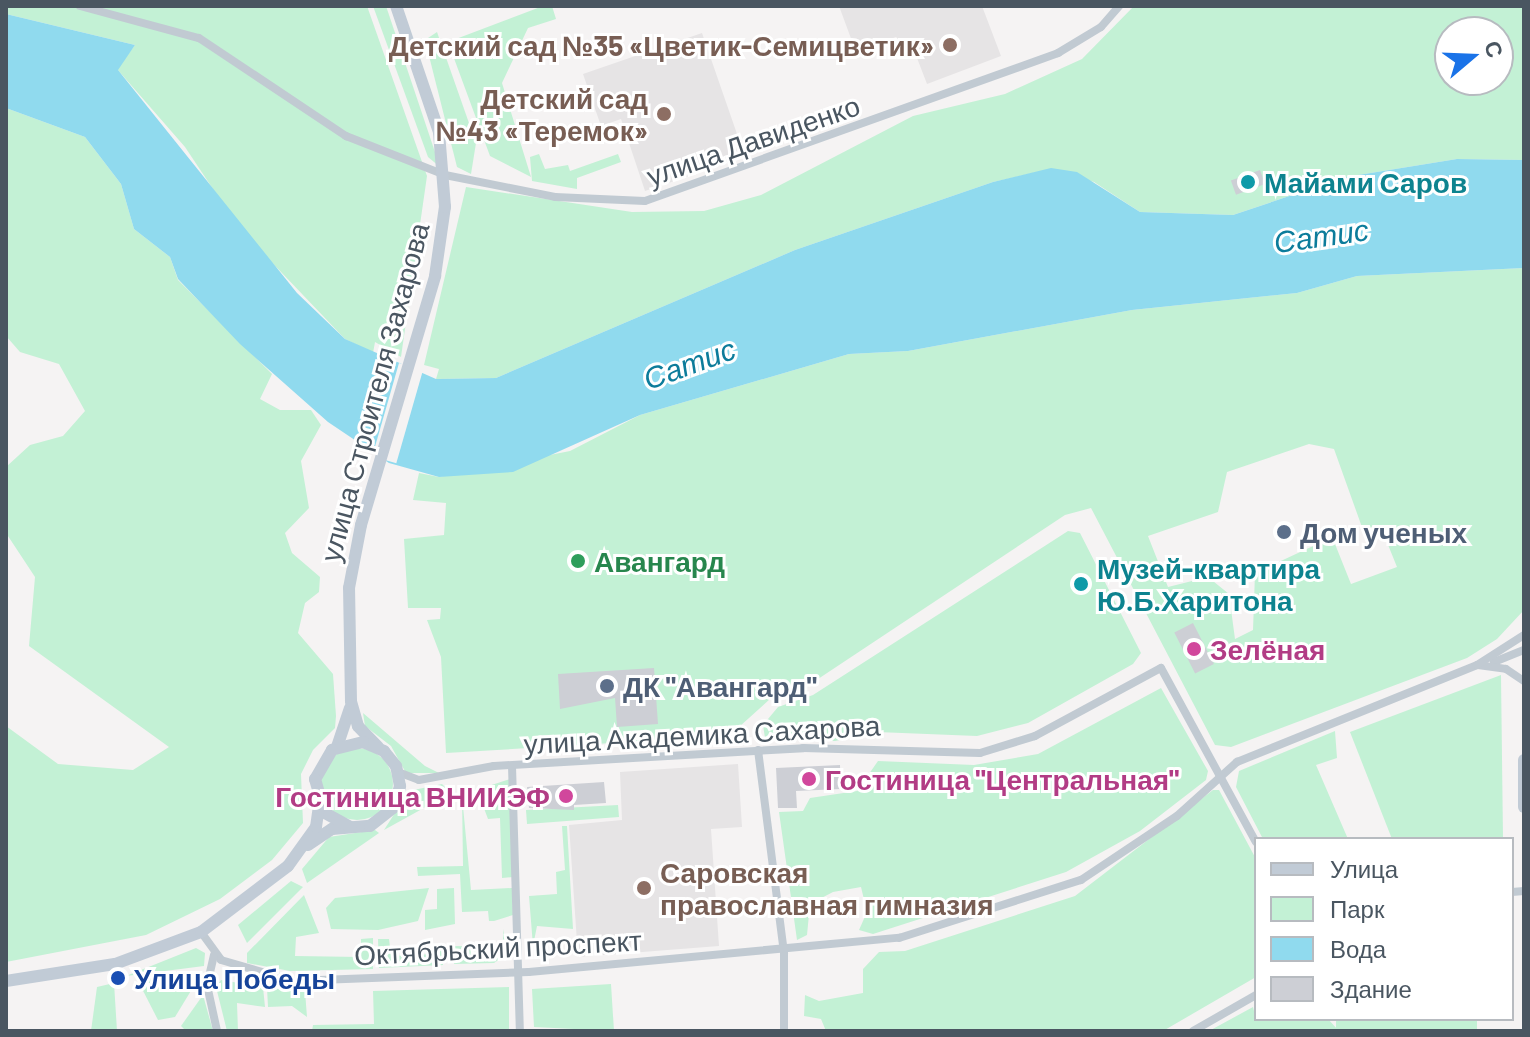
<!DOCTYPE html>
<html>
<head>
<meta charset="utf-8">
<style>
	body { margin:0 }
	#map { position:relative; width:1530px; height:1037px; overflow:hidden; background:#f5f3f3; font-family:Barlow,sans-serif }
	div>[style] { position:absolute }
	.education>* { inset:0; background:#e6e4e5 }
	.green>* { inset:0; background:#c3f1d5; transform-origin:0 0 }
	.round { border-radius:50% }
	.water>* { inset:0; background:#90daee }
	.pier>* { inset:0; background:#f5f3f3; transform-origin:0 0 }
	.building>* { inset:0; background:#cdcfd5; transform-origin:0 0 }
	.street>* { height:8px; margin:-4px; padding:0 4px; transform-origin:4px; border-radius:4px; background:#c1cad2 }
	.secondary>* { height:12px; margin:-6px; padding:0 6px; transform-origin:6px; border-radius:6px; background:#c1cbd6 }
	.dots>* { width:22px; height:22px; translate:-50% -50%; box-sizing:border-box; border:4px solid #fff; border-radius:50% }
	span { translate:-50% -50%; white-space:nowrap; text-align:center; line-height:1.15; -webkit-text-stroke:6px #fff; paint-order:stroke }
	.education-label { font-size:28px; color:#785e54; font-weight:700 }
	.right { translate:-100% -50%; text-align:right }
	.left { translate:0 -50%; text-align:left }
	.street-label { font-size:28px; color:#4a5661 }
	.culture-label { font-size:28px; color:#0d838f; font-weight:700 }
	.service-label { font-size:28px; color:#4e5e75; font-weight:700 }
	.leisure-label { font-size:28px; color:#27864d; font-weight:700 }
	.hotel-label { font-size:28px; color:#b23c85; font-weight:700 }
	.transit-label { font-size:28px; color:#164399; font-weight:700 }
	.water-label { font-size:30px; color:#0c7c9b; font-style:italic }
	.frame { position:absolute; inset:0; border:8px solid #4a5661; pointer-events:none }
	.legend { position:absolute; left:1254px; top:837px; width:260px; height:184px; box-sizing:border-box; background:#fff; border:2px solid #b7bbc0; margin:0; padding:10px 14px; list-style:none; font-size:24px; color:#4a5661 }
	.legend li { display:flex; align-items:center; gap:16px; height:40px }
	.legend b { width:40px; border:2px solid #b7bbc0 }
	.north { position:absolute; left:1434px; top:16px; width:80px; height:80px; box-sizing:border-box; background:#fff; border:2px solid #b7bbc0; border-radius:50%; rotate:71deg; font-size:22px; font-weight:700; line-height:32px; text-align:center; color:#4a5661 }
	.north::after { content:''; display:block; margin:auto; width:28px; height:36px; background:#1a73e8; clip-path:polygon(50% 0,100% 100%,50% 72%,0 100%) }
</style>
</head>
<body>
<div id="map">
	<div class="education">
		<i style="clip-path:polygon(839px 6px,982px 6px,1001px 56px,927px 84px,917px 58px,896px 37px,856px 52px)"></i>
		<i style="clip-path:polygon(702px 33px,745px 157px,645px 191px,621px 119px,601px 126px,583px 74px)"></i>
		<i style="clip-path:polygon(738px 764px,742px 827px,711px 829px,719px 946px,578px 957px,569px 825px,622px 820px,620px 772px)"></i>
	</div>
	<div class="green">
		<i style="clip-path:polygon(6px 6px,367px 6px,427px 176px,401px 357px,375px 342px,373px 353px,345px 339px,239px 228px,185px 147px,117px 69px,135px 45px,6px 14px)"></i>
		<i style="clip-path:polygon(373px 6px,386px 6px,440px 167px,428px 157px)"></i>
		<i style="clip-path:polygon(543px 6px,552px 6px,556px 19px,528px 28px,502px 83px,531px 177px,490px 156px,448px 42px)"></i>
		<i style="clip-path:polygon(evenodd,1134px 6px,1524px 6px,1524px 160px,1457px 159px,1346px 177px,1233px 215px,1140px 212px,1094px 182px,1051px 169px,993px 182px,795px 250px,496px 378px,436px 379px,439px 369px,424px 365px,466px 187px,632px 212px,704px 211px,761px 195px,913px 116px,1005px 94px,1082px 59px,1134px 6px,1450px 32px,1498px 32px,1498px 80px,1450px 80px,1450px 32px)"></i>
		<i style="clip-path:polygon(437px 32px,476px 143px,471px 174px,457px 167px,425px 40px)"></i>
		<i style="clip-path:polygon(6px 108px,85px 137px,121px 184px,134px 229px,170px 257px,178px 280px,272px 374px,260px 399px,280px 410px,311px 410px,321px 425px,301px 461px,309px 508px,285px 533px,292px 553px,320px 577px,319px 592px,305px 603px,298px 633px,333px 674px,336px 716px,335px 728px,313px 750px,301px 774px,303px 823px,272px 860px,220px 899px,146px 935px,6px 962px,6px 726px,58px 764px,133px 770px,169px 747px,29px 646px,35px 577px,6px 533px,6px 467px,30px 445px,63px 436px,85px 411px,59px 364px,20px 352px,6px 336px)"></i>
		<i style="clip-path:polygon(539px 154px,545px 169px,568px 165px,570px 171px,618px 154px,621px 162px,577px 178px,577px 189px,532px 181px,530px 157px)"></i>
		<i style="clip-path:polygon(evenodd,1524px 268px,1524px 610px,1497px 639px,1467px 658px,1231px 747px,1215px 745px,1091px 508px,1065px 515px,809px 685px,770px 699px,729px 736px,446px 753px,441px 657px,427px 620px,440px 619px,441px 608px,408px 608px,404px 539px,444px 535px,446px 503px,413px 500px,419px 473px,439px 477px,570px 451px,640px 415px,849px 354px,908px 351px,1132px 310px,1297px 293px,1357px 276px,1524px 268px,1309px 444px,1334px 449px,1363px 530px,1380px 525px,1397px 567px,1351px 584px,1333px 539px,1311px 547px,1255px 573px,1253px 630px,1235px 639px,1229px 594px,1208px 577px,1168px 587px,1148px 536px,1218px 512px,1227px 472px,1309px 444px)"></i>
		<i style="clip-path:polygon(1068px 531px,1080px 533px,1141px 653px,1133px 664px,1028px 723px,977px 736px,877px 732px,835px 741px,765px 738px,763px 725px,778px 707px,813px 695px)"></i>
		<i style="clip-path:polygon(1501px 675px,1503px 839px,1392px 839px,1350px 732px)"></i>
		<i style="clip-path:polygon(1161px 688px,1208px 771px,1206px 780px,1140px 831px,1066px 872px,873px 934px,859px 930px,867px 912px,861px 887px,833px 892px,810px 904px,807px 935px,797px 940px,779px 812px,803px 811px,810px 798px,857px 791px,878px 761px,974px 765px,1038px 754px)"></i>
		<i style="clip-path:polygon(363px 713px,425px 766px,439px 773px,406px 773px,391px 746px,365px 726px)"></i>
		<i style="clip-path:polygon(1335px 731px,1337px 758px,1316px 765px,1348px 839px,1263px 839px,1236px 787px,1239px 771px)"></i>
		<i class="round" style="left:321px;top:748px;width:72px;height:72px"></i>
		<i style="clip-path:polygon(510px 779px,513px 877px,502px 878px,500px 818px,488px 819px,479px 795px,469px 798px,467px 793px)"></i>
		<i style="clip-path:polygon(442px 784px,451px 793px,384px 830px,409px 791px)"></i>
		<i style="clip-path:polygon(1213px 790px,1219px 790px,1256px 859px,1256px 977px,1163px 1031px,826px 1031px,821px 1019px,804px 1016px,805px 995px,819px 1001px,863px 993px,863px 969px,879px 952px,905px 951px,1075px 896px)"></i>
		<i style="clip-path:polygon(462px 796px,471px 890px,512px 888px,513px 915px,494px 921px,489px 921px,488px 911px,462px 912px,460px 874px,418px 876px,417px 867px,463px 866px)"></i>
		<i style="clip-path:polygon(618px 805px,619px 817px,527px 824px,526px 810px)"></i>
		<i style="clip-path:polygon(562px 826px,567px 826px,573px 929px,537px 926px,533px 946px,529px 896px,557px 894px,556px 872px,565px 870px)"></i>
		<i style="clip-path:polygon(375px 830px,379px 833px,307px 883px,302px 869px,329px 837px)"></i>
		<i style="clip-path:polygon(291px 881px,303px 887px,247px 943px,238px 925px)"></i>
		<i style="clip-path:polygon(429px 888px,418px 921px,378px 930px,331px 929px,326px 908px,335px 898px)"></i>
		<i style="clip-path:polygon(454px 888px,455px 924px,425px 930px,425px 910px,437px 909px,437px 889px)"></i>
		<i style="clip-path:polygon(304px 895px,319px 933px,296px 937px,295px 956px,361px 957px,361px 939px,373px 938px,373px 969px,290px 971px,247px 963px,247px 953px)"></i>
		<i style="clip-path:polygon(503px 929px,507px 954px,494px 963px,454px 964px,453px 946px,503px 947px)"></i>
		<i style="clip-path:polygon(378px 939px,389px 939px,391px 956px,434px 954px,443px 947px,443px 965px,379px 968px)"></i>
		<i style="clip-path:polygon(196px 948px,205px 953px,204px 966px,126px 976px)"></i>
		<i style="clip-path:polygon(203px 971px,175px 1017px,158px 1020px,137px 979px)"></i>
		<i style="clip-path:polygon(221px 980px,263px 987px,265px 1007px,237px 1003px,238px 1031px,227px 1031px,216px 987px)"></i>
		<i style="clip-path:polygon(114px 983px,117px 1031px,91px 1031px,97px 987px)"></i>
		<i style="clip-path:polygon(611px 984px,614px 1031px,534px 1027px,532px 989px)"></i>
		<i style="clip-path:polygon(509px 987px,509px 1031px,312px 1031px,313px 1025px,374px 1024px,373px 991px)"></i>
		<i style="clip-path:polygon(267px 988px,305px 991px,307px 1017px,292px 1006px,268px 1007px)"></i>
		<i style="clip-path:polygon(203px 995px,213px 1031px,186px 1031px,181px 1026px)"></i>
		<i style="clip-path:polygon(1253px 1007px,1256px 1019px,1328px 1019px,1339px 1031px,1209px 1031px)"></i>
		<i style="left:1336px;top:1019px;width:141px;height:16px"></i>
	</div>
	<div class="water">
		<i style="clip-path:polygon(6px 14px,135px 45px,118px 70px,297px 293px,345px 339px,436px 379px,496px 378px,795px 250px,993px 182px,1051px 168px,1077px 172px,1140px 212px,1233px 215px,1346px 177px,1457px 159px,1524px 160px,1524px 268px,1357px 276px,1297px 293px,1132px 310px,908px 351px,849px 354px,640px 415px,513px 472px,439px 477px,389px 463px,328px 422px,240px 344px,178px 279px,170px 257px,134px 229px,121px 184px,85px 137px,6px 108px)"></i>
	</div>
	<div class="pier">
		<i style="left:399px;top:363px;width:25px;height:97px;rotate:16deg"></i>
	</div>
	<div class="building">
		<i style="left:1260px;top:170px;width:15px;height:31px;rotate:70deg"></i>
		<i style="left:1193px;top:623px;width:46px;height:21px;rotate:63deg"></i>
		<i style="clip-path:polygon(654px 668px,658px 724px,617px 727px,615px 698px,560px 709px,558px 674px)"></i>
		<i style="clip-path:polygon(840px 765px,841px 789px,796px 791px,797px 808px,778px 808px,776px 768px)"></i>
		<i style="clip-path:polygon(604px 782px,606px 803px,574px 805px,574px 810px,529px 808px,527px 787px)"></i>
	</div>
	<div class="street">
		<i style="left:80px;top:6px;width:123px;rotate:15.1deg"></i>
		<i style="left:199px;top:38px;width:177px;rotate:33.7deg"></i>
		<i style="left:346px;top:136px;width:106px;rotate:21.5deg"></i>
		<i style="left:445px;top:175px;width:112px;rotate:11.3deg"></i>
		<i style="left:555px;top:197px;width:90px;rotate:2.5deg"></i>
		<i style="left:645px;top:201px;width:439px;rotate:-19.7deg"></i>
		<i style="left:1058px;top:53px;width:50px;rotate:-31.2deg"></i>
		<i style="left:1101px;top:27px;width:28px;rotate:-49deg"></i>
		<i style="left:1494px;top:662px;width:32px;rotate:-22deg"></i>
		<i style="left:1478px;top:665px;width:28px;rotate:8deg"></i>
		<i style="left:1506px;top:669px;width:22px;rotate:34deg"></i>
		<i style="left:758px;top:750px;width:205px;rotate:82.7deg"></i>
		<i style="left:784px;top:953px;width:78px;rotate:90deg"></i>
		<i style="left:512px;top:766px;width:265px;rotate:88.3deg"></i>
		<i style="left:398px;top:772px;width:22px;rotate:21deg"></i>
		<i style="left:419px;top:780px;width:76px;rotate:-10.6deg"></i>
		<i style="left:494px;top:766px;width:310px;rotate:-3.3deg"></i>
		<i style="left:803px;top:748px;width:177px;rotate:1.6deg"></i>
		<i style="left:980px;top:753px;width:58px;rotate:-17.2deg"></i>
		<i style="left:1035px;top:736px;width:143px;rotate:-28.4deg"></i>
		<i style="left:1161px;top:668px;width:198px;rotate:61.4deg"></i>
		<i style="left:1512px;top:892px;width:12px;rotate:-5deg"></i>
		<i style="left:201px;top:932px;width:34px;rotate:54deg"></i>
		<i style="left:221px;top:960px;width:75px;rotate:16.3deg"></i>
		<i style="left:293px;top:981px;width:236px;rotate:-2.2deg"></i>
		<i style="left:529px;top:972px;width:372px;rotate:-5.3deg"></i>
		<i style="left:899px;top:938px;width:191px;rotate:-17.7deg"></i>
		<i style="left:1081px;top:880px;width:115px;rotate:-33.7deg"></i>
		<i style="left:1177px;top:816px;width:81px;rotate:-42deg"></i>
		<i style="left:1237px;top:762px;width:259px;rotate:-22deg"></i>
		<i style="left:1477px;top:665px;width:56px;rotate:-32.6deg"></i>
		<i style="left:214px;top:955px;width:31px;rotate:103deg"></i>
		<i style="left:207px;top:985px;width:47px;rotate:77.7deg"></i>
		<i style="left:1193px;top:1031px;width:73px;rotate:-29.7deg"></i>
	</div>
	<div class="secondary">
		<i style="left:337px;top:747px;width:41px;rotate:-71.6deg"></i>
		<i style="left:378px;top:747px;width:29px;rotate:-134deg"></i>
		<i style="left:358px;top:726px;width:26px;rotate:-106deg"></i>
		<i style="left:351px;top:701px;width:113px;rotate:-91deg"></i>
		<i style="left:349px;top:588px;width:64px;rotate:-79.2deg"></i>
		<i style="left:361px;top:525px;width:260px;rotate:-73.4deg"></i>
		<i style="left:435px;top:276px;width:70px;rotate:-81.8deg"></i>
		<i style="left:445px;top:207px;width:75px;rotate:-94.6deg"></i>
		<i style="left:439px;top:132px;width:133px;rotate:-108.8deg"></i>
		<i style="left:1524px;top:760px;width:47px;rotate:90deg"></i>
		<i style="left:308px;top:845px;width:29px;rotate:-34deg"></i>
		<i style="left:332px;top:829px;width:38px;rotate:-5deg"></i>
		<i style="left:370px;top:826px;width:29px;rotate:-38deg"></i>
		<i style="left:393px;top:808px;width:23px;rotate:-72deg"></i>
		<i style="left:400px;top:786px;width:20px;rotate:-101deg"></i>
		<i style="left:396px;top:766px;width:19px;rotate:-129deg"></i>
		<i style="left:384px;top:751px;width:23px;rotate:-157deg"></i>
		<i style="left:363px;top:742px;width:32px;rotate:166deg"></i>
		<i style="left:332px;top:750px;width:34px;rotate:120deg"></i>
		<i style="left:315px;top:779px;width:35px;rotate:74deg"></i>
		<i style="left:325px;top:813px;width:29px;rotate:29deg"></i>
		<i style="left:6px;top:981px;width:110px;rotate:-8.9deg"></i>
		<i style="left:115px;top:964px;width:92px;rotate:-20.4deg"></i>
		<i style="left:201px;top:932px;width:109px;rotate:-37.2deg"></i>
		<i style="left:288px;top:866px;width:48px;rotate:-54.3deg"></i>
		<i style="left:316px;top:827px;width:22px;rotate:-82deg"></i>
	</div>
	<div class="dots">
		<i style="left:950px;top:45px;background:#8d6e63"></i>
		<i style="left:664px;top:114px;background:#8d6e63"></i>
		<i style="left:1248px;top:182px;background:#0f9aa8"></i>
		<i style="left:1284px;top:532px;background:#5c6f8a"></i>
		<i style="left:578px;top:561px;background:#2e9e5b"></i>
		<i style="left:1081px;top:584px;background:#0f9aa8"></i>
		<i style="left:1194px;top:649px;background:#d1479c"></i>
		<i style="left:607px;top:686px;background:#5c6f8a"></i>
		<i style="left:809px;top:779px;background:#d1479c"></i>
		<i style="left:566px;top:796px;background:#d1479c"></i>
		<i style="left:644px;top:888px;background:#8d6e63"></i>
		<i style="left:118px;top:978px;background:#1a4fb4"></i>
	</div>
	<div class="education-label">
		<span class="right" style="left:934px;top:45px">Детский сад №35 «Цветик-Семицветик»</span>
		<span class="right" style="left:648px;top:114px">Детский сад<br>№43 «Теремок»</span>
		<span class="left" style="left:660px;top:888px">Саровская<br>православная гимназия</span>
	</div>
	<div class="street-label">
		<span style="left:753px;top:140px;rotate:-19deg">улица Давиденко</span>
		<span style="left:374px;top:392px;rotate:-75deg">улица Строителя Захарова</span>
		<span style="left:702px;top:734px;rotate:-3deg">улица Академика Сахарова</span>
		<span style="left:498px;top:947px;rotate:-3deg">Октябрьский проспект</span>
	</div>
	<div class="culture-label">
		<span class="left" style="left:1264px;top:182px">Майами Саров</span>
		<span class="left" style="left:1097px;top:584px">Музей-квартира<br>Ю.Б.Харитона</span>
	</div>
	<div class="service-label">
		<span class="left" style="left:1300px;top:532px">Дом ученых</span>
		<span class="left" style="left:623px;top:686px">ДК "Авангард"</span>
	</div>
	<div class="leisure-label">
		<span class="left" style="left:594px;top:561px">Авангард</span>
	</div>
	<div class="hotel-label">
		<span class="left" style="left:1210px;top:649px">Зелёная</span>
		<span class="left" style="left:825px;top:779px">Гостиница "Центральная"</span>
		<span class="right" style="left:550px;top:796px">Гостиница ВНИИЭФ</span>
	</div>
	<div class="transit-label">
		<span class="left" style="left:134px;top:978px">Улица Победы</span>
	</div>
	<div class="water-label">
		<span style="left:1321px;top:235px;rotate:-8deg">Сатис</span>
		<span style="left:689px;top:363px;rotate:-20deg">Сатис</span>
	</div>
	<div class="frame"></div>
	<ul class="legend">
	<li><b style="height:10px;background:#c1cbd6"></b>Улица</li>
	<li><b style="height:22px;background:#c3f1d5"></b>Парк</li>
	<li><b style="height:22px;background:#90daee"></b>Вода</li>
	<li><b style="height:22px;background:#cdcfd5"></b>Здание</li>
	</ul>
	<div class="north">С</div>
</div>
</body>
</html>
